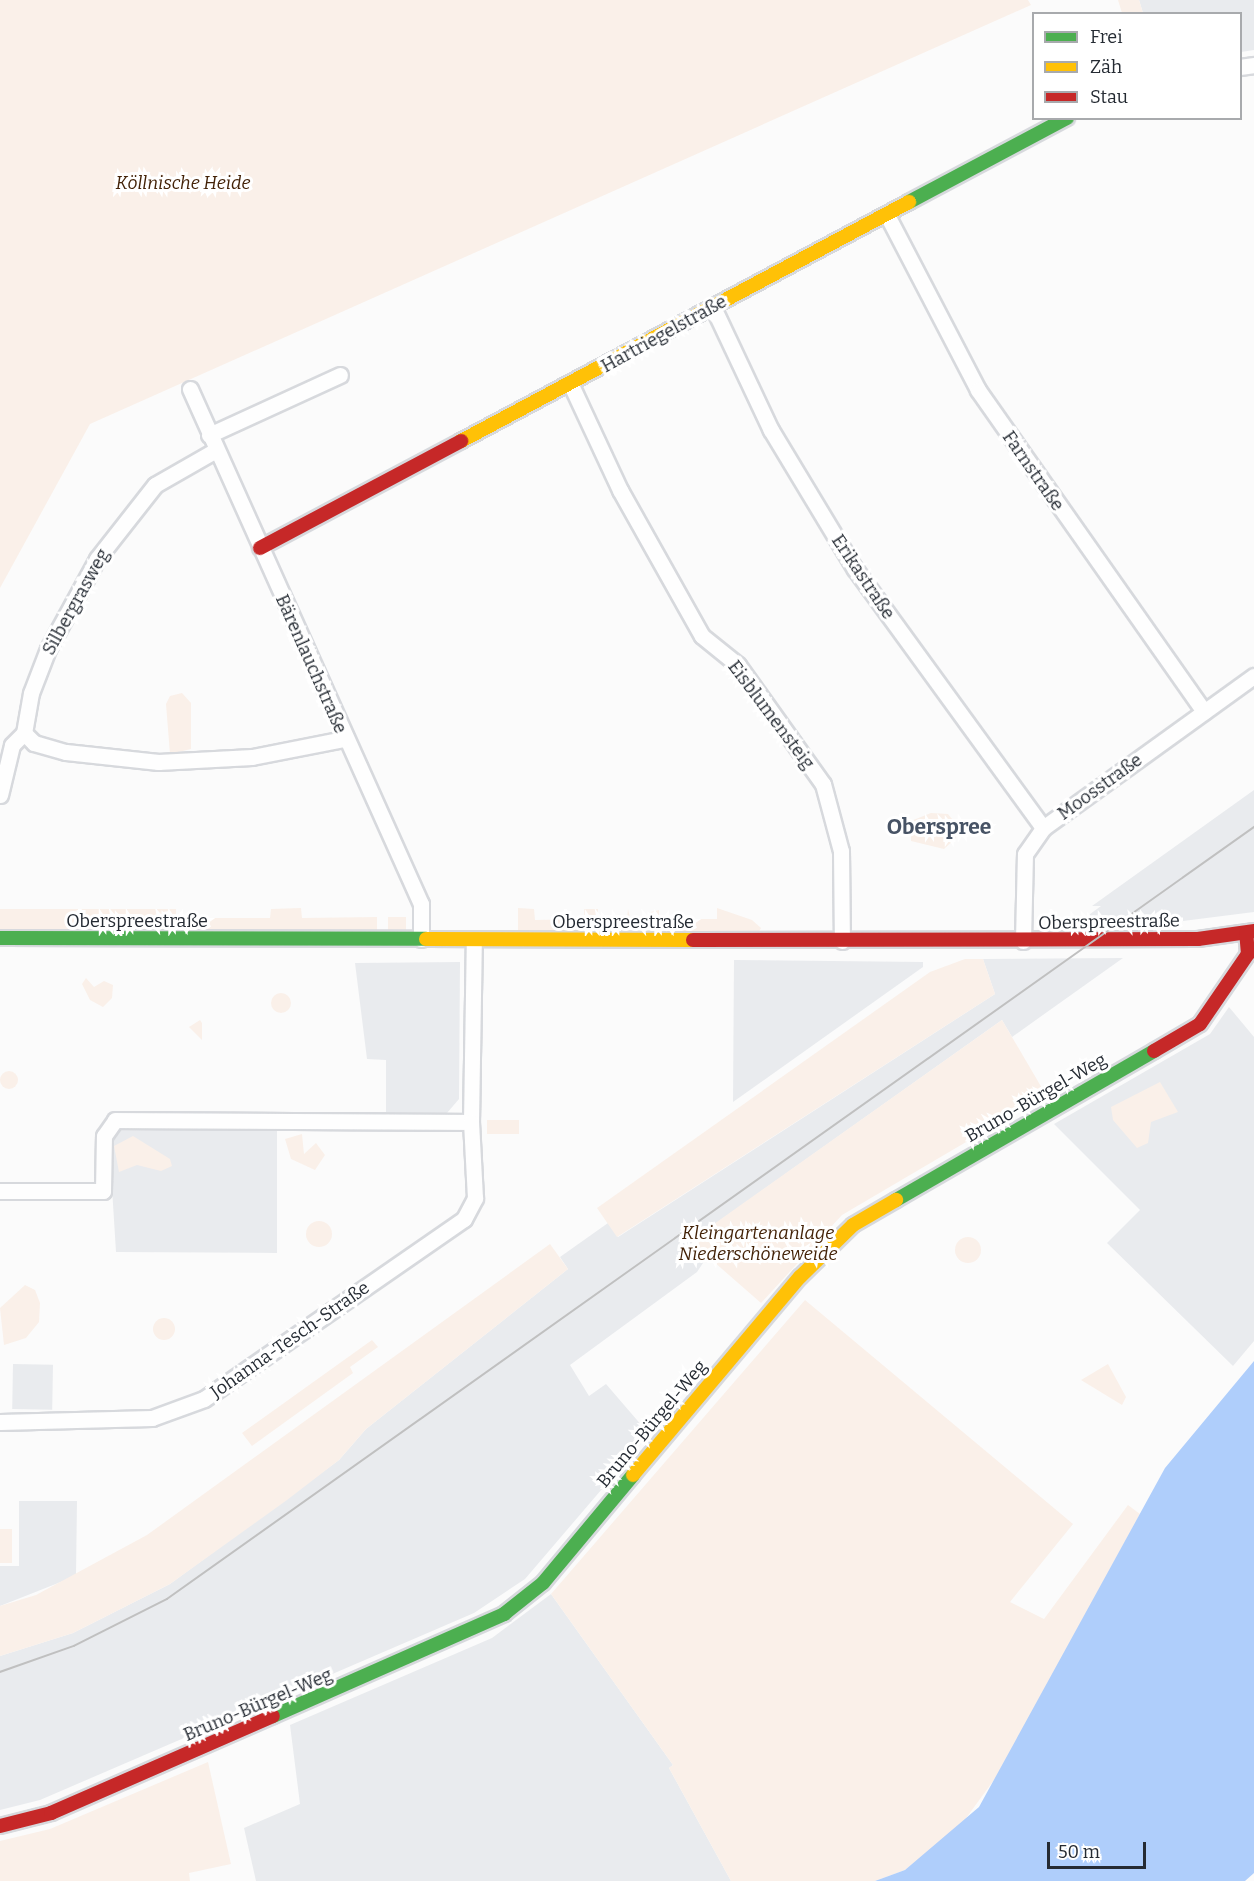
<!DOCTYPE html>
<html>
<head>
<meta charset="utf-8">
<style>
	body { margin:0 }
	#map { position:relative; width:1254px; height:1881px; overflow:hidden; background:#fbfbfb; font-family:Bitter,serif }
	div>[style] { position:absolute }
	.built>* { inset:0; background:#e9ebee; transform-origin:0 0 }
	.green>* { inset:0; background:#faf0e9; transform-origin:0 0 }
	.round { border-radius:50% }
	.water>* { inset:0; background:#afcefb }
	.roads { filter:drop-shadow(2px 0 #d7d9dd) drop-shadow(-2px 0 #d7d9dd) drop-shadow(0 2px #d7d9dd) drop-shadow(0 -2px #d7d9dd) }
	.street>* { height:15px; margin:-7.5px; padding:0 7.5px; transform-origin:7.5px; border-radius:7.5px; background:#fefefe }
	.fast>* { height:14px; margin:-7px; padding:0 7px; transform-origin:7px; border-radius:7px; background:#4caf50 }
	.slow>* { height:14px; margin:-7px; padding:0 7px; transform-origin:7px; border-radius:7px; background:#ffc107 }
	.jam>* { height:14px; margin:-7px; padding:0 7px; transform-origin:7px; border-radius:7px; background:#c62828 }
	.tram>* { height:1.5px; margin:-0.75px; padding:0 0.75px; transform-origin:0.75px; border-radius:0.75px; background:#c0c0c0 }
	span { translate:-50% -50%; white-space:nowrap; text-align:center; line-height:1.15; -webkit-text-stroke:6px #fff; paint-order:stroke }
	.park-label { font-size:18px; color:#432207; font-style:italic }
	.street-label { font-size:18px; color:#252b33 }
	.quarter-label { font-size:21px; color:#475365; font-weight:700 }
	.legend { position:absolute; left:1032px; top:12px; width:210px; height:108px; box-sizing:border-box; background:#fff; border:2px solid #a8aaad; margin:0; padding:8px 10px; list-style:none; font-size:18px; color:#252b33 }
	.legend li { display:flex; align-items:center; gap:12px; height:30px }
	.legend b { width:30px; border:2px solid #a8aaad }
	.scale { position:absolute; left:1047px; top:1842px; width:99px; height:27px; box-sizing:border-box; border:3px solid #252b33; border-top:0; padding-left:8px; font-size:18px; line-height:21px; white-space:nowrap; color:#252b33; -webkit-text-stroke:4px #fff; paint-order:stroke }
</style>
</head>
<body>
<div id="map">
	<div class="built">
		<i style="clip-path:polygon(1139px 0,1254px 0,1254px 50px,1241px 52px,1240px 14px,1143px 13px)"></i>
		<i style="clip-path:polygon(1254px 790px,1254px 912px,1175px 922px,1162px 909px,1138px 926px,1074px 926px,1101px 906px,1092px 906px)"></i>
		<i style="clip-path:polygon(1123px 958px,1012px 1037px,1002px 1020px,691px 1241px,707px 1257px,697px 1272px,570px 1365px,589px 1396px,606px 1384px,649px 1434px,525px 1579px,474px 1613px,40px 1800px,0 1810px,0 1656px,73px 1633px,170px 1584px,339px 1460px,366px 1429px,568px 1269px,560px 1257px,608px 1223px,618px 1237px,995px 994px,983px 959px)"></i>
		<i style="clip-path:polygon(734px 960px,923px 962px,923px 967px,733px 1102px)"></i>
		<i style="clip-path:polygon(460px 962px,459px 1099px,447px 1113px,386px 1112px,386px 1060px,367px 1059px,355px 963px)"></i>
		<i style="clip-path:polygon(1229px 1007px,1254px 1037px,1254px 1341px,1233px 1366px,1107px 1243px,1140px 1210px,1054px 1124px,1210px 1034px)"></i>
		<i style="clip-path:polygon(116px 1130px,277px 1131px,277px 1253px,116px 1252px,109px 1140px)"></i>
		<i style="left:13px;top:1364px;width:40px;height:45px;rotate:1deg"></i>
		<i style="clip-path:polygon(19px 1501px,77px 1501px,76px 1576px,0 1606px,0 1566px,19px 1566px)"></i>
		<i style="clip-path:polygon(551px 1594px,673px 1765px,669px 1768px,731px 1881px,256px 1881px,244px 1828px,300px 1804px,290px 1725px,492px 1638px)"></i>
	</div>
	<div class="green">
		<i style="clip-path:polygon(0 0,1028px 0,1031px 5px,90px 424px,0 588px)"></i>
		<i style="clip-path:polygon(1118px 0,1139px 0,1143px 13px,1122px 13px)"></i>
		<i style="clip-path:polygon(182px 693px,191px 703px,191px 749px,170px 754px,166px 704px,170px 696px)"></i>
		<i style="clip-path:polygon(931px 813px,948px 814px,957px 825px,956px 838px,944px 849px,911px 841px,911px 821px)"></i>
		<i style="clip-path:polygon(301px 908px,302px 918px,377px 917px,377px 931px,0 929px,0 909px,176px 909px,176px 918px,270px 918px,271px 909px)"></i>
		<i style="clip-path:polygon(518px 908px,534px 909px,535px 920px,584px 919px,584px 909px,598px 909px,598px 919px,627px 919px,628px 909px,632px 927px,628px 931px,518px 931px)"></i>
		<i style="clip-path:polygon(717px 908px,752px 920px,761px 928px,757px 935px,650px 930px,646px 924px,651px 912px,659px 910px,659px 919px,717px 919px)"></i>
		<i style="left:388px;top:917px;width:18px;height:13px"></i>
		<i style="clip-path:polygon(965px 959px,983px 959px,995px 994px,617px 1237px,597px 1208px,930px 972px)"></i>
		<i style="clip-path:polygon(86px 978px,94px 987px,104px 981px,113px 985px,112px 998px,103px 1007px,90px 1000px,82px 984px)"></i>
		<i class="round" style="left:271px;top:993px;width:20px;height:20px"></i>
		<i style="clip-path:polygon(200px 1020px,202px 1023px,202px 1040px,189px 1027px)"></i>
		<i style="clip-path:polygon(1002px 1020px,1046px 1095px,842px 1215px,761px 1303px,690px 1241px)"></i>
		<i class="round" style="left:0;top:1071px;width:18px;height:18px"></i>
		<i style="clip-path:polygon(1160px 1082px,1178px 1112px,1151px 1122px,1148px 1143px,1137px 1148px,1113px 1120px,1111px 1107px)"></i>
		<i style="left:487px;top:1120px;width:32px;height:14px"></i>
		<i style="clip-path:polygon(302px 1134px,304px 1154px,316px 1143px,325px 1155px,315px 1170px,291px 1159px,285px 1139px)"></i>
		<i style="clip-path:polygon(133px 1136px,170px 1159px,172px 1166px,161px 1171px,137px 1165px,119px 1172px,114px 1146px)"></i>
		<i class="round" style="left:306px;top:1221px;width:26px;height:26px"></i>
		<i class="round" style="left:955px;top:1237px;width:26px;height:26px"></i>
		<i style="clip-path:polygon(550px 1244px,568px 1269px,366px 1429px,339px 1460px,287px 1500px,170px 1584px,73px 1633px,0 1656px,0 1606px,36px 1595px,147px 1535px)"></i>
		<i style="clip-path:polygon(25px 1285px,35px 1290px,40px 1303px,39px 1322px,26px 1338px,4px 1345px,0 1308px)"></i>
		<i style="clip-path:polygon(805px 1300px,1073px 1524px,1010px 1602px,1044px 1619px,1128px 1505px,1140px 1514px,999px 1773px,961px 1825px,905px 1870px,875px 1881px,731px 1881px,669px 1768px,673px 1765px,551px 1594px)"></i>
		<i class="round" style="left:153px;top:1318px;width:22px;height:22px"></i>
		<i style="clip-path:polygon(372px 1340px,378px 1347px,350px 1367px,353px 1373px,252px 1446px,242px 1433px)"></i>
		<i style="clip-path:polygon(1108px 1364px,1126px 1397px,1122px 1405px,1081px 1380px)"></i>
		<i style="left:0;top:1529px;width:12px;height:34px"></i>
		<i style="clip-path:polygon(208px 1762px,231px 1864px,189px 1873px,190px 1881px,0 1881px,0 1841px,50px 1829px)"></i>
	</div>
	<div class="water">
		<i style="clip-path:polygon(1254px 1361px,1254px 1873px,1245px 1881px,875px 1881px,905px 1870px,979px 1807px,1165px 1468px)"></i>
	</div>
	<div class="roads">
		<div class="street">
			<i style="left:1240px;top:67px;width:14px;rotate:-8deg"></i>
			<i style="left:887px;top:215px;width:197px;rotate:62.5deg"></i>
			<i style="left:978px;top:390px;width:393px;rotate:54.9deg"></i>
			<i style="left:713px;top:307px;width:136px;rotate:64.8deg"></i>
			<i style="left:771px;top:430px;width:162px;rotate:58.9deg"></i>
			<i style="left:855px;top:569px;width:320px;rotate:54deg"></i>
			<i style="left:571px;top:385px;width:116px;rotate:65deg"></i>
			<i style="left:620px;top:490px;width:167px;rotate:60.7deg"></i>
			<i style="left:702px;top:636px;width:46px;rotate:38.9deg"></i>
			<i style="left:738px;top:665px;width:146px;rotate:54.5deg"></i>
			<i style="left:823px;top:784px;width:69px;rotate:75deg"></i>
			<i style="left:841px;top:851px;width:90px;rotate:89.4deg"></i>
			<i style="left:190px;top:389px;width:564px;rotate:65.84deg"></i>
			<i style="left:421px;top:904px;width:35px;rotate:90deg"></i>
			<i style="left:209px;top:435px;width:144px;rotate:-24.6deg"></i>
			<i style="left:216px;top:450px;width:70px;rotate:150.2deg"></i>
			<i style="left:155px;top:485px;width:94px;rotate:128.1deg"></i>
			<i style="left:97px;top:559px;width:102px;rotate:118.6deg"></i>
			<i style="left:48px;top:649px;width:47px;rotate:111.1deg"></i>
			<i style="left:31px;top:693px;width:41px;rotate:99.9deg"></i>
			<i style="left:24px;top:733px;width:14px;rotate:45deg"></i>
			<i style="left:34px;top:743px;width:33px;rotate:16deg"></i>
			<i style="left:66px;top:752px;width:93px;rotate:6.2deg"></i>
			<i style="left:158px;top:762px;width:94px;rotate:-3deg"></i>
			<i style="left:252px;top:757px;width:94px;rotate:-11.1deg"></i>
			<i style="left:0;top:795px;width:51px;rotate:-76.5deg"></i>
			<i style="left:12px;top:745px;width:17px;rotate:-45deg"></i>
			<i style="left:1023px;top:941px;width:87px;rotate:-88.7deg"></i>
			<i style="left:1025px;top:854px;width:32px;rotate:-55deg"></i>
			<i style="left:1043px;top:828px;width:260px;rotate:-35.8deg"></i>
			<i style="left:0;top:1191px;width:103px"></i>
			<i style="left:103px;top:1191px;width:55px;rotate:-89deg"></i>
			<i style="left:104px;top:1136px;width:19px;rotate:-55deg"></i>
			<i style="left:115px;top:1120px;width:356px;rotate:0.3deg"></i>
			<i style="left:471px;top:1122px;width:182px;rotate:-89.1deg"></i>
			<i style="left:0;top:1422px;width:152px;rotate:-1.5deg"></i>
			<i style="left:152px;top:1418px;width:55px;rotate:-20.1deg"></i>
			<i style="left:204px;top:1399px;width:316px;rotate:-34.7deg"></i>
			<i style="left:464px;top:1219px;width:24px;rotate:-62deg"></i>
			<i style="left:475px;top:1198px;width:76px;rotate:-93deg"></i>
		</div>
		<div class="fast">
			<i style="left:909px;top:202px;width:179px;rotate:-28deg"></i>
			<i style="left:0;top:938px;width:426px;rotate:0.1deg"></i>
			<i style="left:896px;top:1200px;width:298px;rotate:-30deg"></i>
			<i style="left:273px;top:1716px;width:253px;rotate:-23.8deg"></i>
			<i style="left:504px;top:1614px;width:50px;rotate:-38.5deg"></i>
			<i style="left:543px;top:1583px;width:141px;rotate:-50.2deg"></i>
		</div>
		<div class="slow">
			<i style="left:461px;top:441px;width:508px;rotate:-28.08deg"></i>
			<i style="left:426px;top:939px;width:267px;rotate:0.2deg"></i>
			<i style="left:633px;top:1475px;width:259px;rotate:-49.9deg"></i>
			<i style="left:800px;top:1277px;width:74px;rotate:-44.5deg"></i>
			<i style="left:853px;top:1225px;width:50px;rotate:-30.2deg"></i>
		</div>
		<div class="jam">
			<i style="left:260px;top:548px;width:228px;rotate:-28deg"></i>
			<i style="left:693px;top:940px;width:505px;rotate:-0.11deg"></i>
			<i style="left:1198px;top:939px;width:57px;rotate:-8.1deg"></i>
			<i style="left:1154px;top:1051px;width:53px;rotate:-30.4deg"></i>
			<i style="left:1200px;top:1024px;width:85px;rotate:-55.6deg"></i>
			<i style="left:1248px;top:954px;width:21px;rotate:-95deg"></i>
			<i style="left:0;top:1826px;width:53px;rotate:-14.3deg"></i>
			<i style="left:51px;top:1813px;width:242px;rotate:-23.6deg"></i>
		</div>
	</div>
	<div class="tram">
		<i style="left:0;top:1672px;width:78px;rotate:-19.4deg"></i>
		<i style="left:74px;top:1646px;width:104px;rotate:-26.8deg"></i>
		<i style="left:167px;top:1599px;width:1333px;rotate:-35.38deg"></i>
	</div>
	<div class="park-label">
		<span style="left:183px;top:183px">Köllnische Heide</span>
		<span style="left:758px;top:1244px">Kleingartenanlage<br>Niederschöneweide</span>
	</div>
	<div class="street-label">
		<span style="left:664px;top:334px;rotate:-29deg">Hartriegelstraße</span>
		<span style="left:1033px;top:471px;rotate:55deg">Farnstraße</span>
		<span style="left:863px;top:577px;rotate:56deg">Erikastraße</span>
		<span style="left:76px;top:602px;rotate:-61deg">Silbergrasweg</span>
		<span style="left:311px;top:664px;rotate:66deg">Bärenlauchstraße</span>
		<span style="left:771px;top:715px;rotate:53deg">Eisblumensteig</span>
		<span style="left:1100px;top:787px;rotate:-36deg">Moosstraße</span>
		<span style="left:137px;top:921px">Oberspreestraße</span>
		<span style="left:623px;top:922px">Oberspreestraße</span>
		<span style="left:1109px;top:922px;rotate:-1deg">Oberspreestraße</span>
		<span style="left:1036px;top:1098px;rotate:-30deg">Bruno-Bürgel-Weg</span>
		<span style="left:290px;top:1340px;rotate:-35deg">Johanna-Tesch-Straße</span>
		<span style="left:652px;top:1424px;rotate:-50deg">Bruno-Bürgel-Weg</span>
		<span style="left:258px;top:1705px;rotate:-23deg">Bruno-Bürgel-Weg</span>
	</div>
	<div class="quarter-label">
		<span style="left:939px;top:827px">Oberspree</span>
	</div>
	<ul class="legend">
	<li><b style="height:8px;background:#4caf50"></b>Frei</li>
	<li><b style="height:8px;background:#ffc107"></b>Zäh</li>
	<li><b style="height:8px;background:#c62828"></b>Stau</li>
	</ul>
	<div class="scale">50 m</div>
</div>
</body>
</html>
